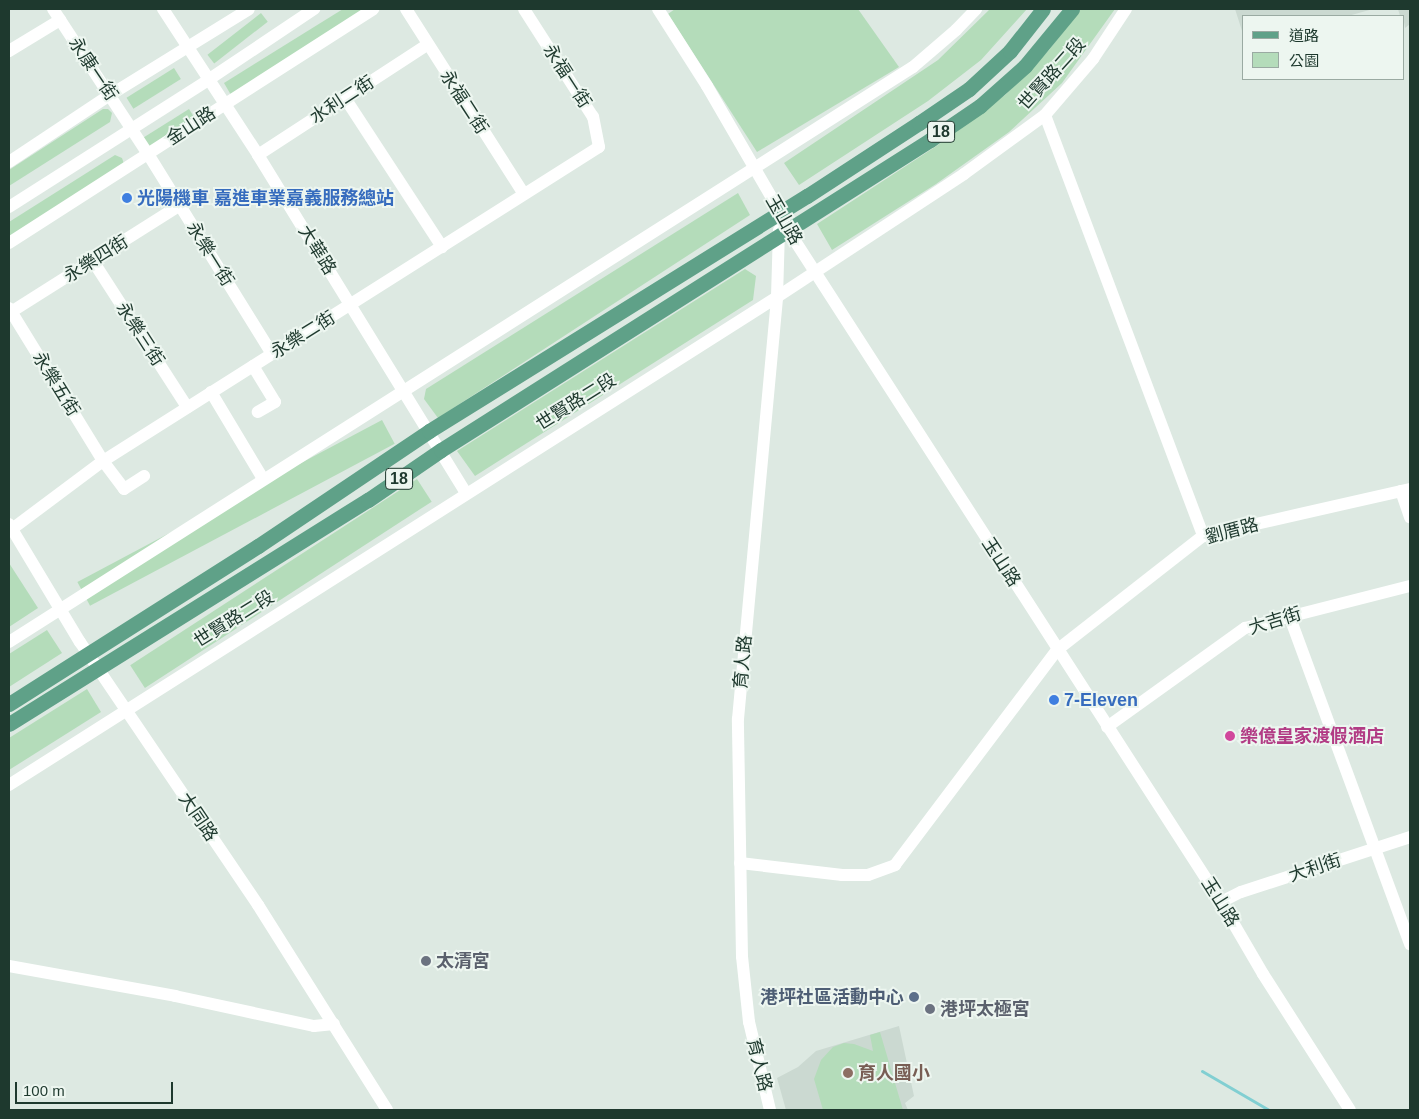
<!DOCTYPE html>
<html>
<head>
<meta charset="utf-8">
<style>
	body { margin:0 }
	#map { position:relative; width:1419px; height:1119px; overflow:hidden; background:#dde9e2; font-family:Arial,"Noto Sans TC",sans-serif }
	div>[style] { position:absolute }
	.built>* { inset:0; background:#cbd9d1 }
	.green>* { inset:0; background:#b4dcba; transform-origin:0 0 }
	.stream>* { height:3px; margin:-1.5px; padding:0 1.5px; transform-origin:1.5px; border-radius:1.5px; background:#81cfd2 }
	.minor>* { height:12px; margin:-6px; padding:0 6px; transform-origin:6px; border-radius:6px; background:#fff }
	.major>* { height:15px; margin:-7.5px; padding:0 7.5px; transform-origin:7.5px; border-radius:7.5px; background:#5fa188 }
	.dots>* { width:14px; height:14px; translate:-50% -50%; box-sizing:border-box; border:2px solid #edf6f0; border-radius:50% }
	span { translate:-50% -50%; white-space:nowrap; text-align:center; line-height:1.15; -webkit-text-stroke:4px #edf6f0; paint-order:stroke }
	.shield-label span { padding:1px 4px; background:#edf6f0; border:1px solid; border-radius:4px; -webkit-text-stroke-width:0 }
	.shield-label { font-size:16px; color:#1e392e; font-weight:700 }
	.street-label { font-size:18px; color:#1e392e }
	.shop-label { font-size:18px; color:#366cbe; font-weight:700 }
	.left { translate:0 -50%; text-align:left }
	.hotel-label { font-size:18px; color:#b23c85; font-weight:700 }
	.worship-label { font-size:18px; color:#5b616d; font-weight:700 }
	.service-label { font-size:18px; color:#4e5e75; font-weight:700 }
	.right { translate:-100% -50%; text-align:right }
	.education-label { font-size:18px; color:#785e54; font-weight:700 }
	.frame { position:absolute; inset:0; border:10px solid #1e392e; pointer-events:none }
	.legend { position:absolute; left:1242px; top:15px; width:162px; height:65px; box-sizing:border-box; background:#edf6f0; border:1px solid #9aaaa2; margin:0; padding:6px 9px; list-style:none; font-size:15px; color:#1e392e }
	.legend li { display:flex; align-items:center; gap:10px; height:25px }
	.legend b { width:25px; border:1px solid #9aaaa2 }
	.scale { position:absolute; left:15px; top:1082px; width:158px; height:22px; box-sizing:border-box; border:2px solid #1e392e; border-top:0; padding-left:6px; font-size:15px; line-height:18px; white-space:nowrap; color:#1e392e; -webkit-text-stroke:4px #edf6f0; paint-order:stroke }
</style>
</head>
<body>
<div id="map">
	<div class="built">
		<i style="clip-path:polygon(1235px 9px,1373px 9px,1348px 16px,1243px 16px,1243px 34px)"></i>
		<i style="clip-path:polygon(1398px 9px,1410px 9px,1410px 24px,1405px 28px,1403px 16px,1400px 16px)"></i>
		<i style="clip-path:polygon(899px 1026px,914px 1096px,905px 1103px,908px 1110px,786px 1110px,777px 1078px,798px 1067px,816px 1051px)"></i>
	</div>
	<div class="green">
		<i style="clip-path:polygon(343px 9px,366px 9px,231px 95px,224px 83px)"></i>
		<i style="clip-path:polygon(675px 9px,858px 9px,899px 67px,757px 152px,668px 14px)"></i>
		<i style="clip-path:polygon(990px 9px,1027px 9px,981px 60px,928px 101px,799px 185px,784px 163px,938px 60px)"></i>
		<i style="clip-path:polygon(1081px 9px,1115px 9px,1062px 83px,1009px 132px,936px 184px,832px 250px,817px 224px,938px 145px,1005px 95px,1049px 50px)"></i>
		<i style="left:261px;top:13px;width:11px;height:68px;rotate:52deg"></i>
		<i style="left:174px;top:68px;width:13px;height:56px;rotate:58deg"></i>
		<i style="clip-path:polygon(103px 109px,108px 109px,112px 113px,110px 122px,9px 186px,9px 170px)"></i>
		<i style="left:189px;top:109px;width:13px;height:55px;rotate:58deg"></i>
		<i style="clip-path:polygon(115px 155px,122px 158px,124px 164px,9px 240px,9px 222px)"></i>
		<i style="clip-path:polygon(738px 193px,750px 215px,438px 418px,424px 399px,426px 389px)"></i>
		<i style="clip-path:polygon(745px 269px,756px 276px,753px 300px,475px 476px,457px 451px)"></i>
		<i style="left:382px;top:420px;width:27px;height:345px;rotate:62deg"></i>
		<i style="left:417px;top:479px;width:27px;height:342px;rotate:57deg"></i>
		<i style="clip-path:polygon(9px 563px,38px 608px,9px 627px)"></i>
		<i style="clip-path:polygon(47px 630px,62px 653px,9px 687px,9px 654px)"></i>
		<i style="clip-path:polygon(87px 689px,101px 712px,9px 770px,9px 738px)"></i>
		<i style="clip-path:polygon(880px 1032px,903px 1110px,823px 1110px,814px 1079px,821px 1060px,833px 1047px,844px 1043px,854px 1044px,873px 1051px,870px 1035px)"></i>
	</div>
	<div class="stream">
		<i style="left:1202px;top:1071px;width:78px;rotate:30.2deg"></i>
	</div>
	<div class="minor">
		<i style="left:53px;top:9px;width:173px;rotate:56.8deg"></i>
		<i style="left:148px;top:154px;width:235px;rotate:58.2deg"></i>
		<i style="left:163px;top:9px;width:174px;rotate:56.9deg"></i>
		<i style="left:258px;top:155px;width:397px;rotate:58.4deg"></i>
		<i style="left:406px;top:9px;width:219px;rotate:57.5deg"></i>
		<i style="left:658px;top:9px;width:91px;rotate:57.5deg"></i>
		<i style="left:707px;top:86px;width:146px;rotate:59.9deg"></i>
		<i style="left:780px;top:212px;width:20px;rotate:66deg"></i>
		<i style="left:788px;top:230px;width:799px;rotate:57.2deg"></i>
		<i style="left:1221px;top:902px;width:83px;rotate:59.7deg"></i>
		<i style="left:1263px;top:974px;width:161px;rotate:57.4deg"></i>
		<i style="left:9px;top:51px;width:60px;rotate:-31.3deg"></i>
		<i style="left:345px;top:98px;width:178px;rotate:56.9deg"></i>
		<i style="left:1045px;top:115px;width:450px;rotate:69.4deg"></i>
		<i style="left:258px;top:155px;width:202px;rotate:-33.1deg"></i>
		<i style="left:9px;top:162px;width:121px;rotate:-33.6deg"></i>
		<i style="left:110px;top:95px;width:163px;rotate:-31.7deg"></i>
		<i style="left:9px;top:207px;width:236px;rotate:-32.5deg"></i>
		<i style="left:208px;top:80px;width:128px;rotate:-33.8deg"></i>
		<i style="left:9px;top:243px;width:433px;rotate:-32.7deg"></i>
		<i style="left:93px;top:261px;width:174px;rotate:57.2deg"></i>
		<i style="left:9px;top:308px;width:180px;rotate:58.4deg"></i>
		<i style="left:103px;top:461px;width:35px;rotate:53deg"></i>
		<i style="left:124px;top:489px;width:24px;rotate:-33deg"></i>
		<i style="left:11px;top:312px;width:200px;rotate:-32.3deg"></i>
		<i style="left:253px;top:366px;width:42px;rotate:58.6deg"></i>
		<i style="left:275px;top:402px;width:20px;rotate:150deg"></i>
		<i style="left:211px;top:392px;width:101px;rotate:59.1deg"></i>
		<i style="left:1401px;top:491px;width:28px;rotate:71deg"></i>
		<i style="left:9px;top:524px;width:138px;rotate:59deg"></i>
		<i style="left:80px;top:642px;width:318px;rotate:55.9deg"></i>
		<i style="left:258px;top:905px;width:242px;rotate:57.8deg"></i>
		<i style="left:12px;top:529px;width:114px;rotate:-36.8deg"></i>
		<i style="left:103px;top:461px;width:587px;rotate:-32.34deg"></i>
		<i style="left:599px;top:147px;width:31px;rotate:-101deg"></i>
		<i style="left:593px;top:117px;width:128px;rotate:-122.6deg"></i>
		<i style="left:1289px;top:615px;width:351px;rotate:69.8deg"></i>
		<i style="left:9px;top:642px;width:1071px;rotate:-32.46deg"></i>
		<i style="left:913px;top:67px;width:57px;rotate:-40.7deg"></i>
		<i style="left:956px;top:30px;width:29px;rotate:-46deg"></i>
		<i style="left:1107px;top:727px;width:170px;rotate:-35.7deg"></i>
		<i style="left:1245px;top:628px;width:170px;rotate:-14.3deg"></i>
		<i style="left:9px;top:785px;width:910px;rotate:-32.43deg"></i>
		<i style="left:777px;top:297px;width:224px;rotate:-33.3deg"></i>
		<i style="left:964px;top:174px;width:100px;rotate:-36.1deg"></i>
		<i style="left:1045px;top:115px;width:74px;rotate:-49.4deg"></i>
		<i style="left:1093px;top:59px;width:60px;rotate:-56.6deg"></i>
		<i style="left:740px;top:863px;width:103px;rotate:6.7deg"></i>
		<i style="left:842px;top:875px;width:26px"></i>
		<i style="left:868px;top:875px;width:29px;rotate:-20deg"></i>
		<i style="left:895px;top:865px;width:269px;rotate:-53deg"></i>
		<i style="left:1057px;top:650px;width:185px;rotate:-38deg"></i>
		<i style="left:1203px;top:536px;width:212px;rotate:-12.8deg"></i>
		<i style="left:1221px;top:902px;width:22px;rotate:-27deg"></i>
		<i style="left:1241px;top:892px;width:178px;rotate:-18deg"></i>
		<i style="left:9px;top:966px;width:169px;rotate:10.2deg"></i>
		<i style="left:175px;top:996px;width:142px;rotate:12.2deg"></i>
		<i style="left:314px;top:1026px;width:20px;rotate:-6deg"></i>
		<i style="left:770px;top:1110px;width:90px;rotate:-103.4deg"></i>
		<i style="left:749px;top:1022px;width:65px;rotate:-96.1deg"></i>
		<i style="left:742px;top:957px;width:238px;rotate:-91deg"></i>
		<i style="left:738px;top:719px;width:424px;rotate:-84.7deg"></i>
		<i style="left:777px;top:297px;width:67px;rotate:-88.3deg"></i>
	</div>
	<div class="major">
		<i style="left:9px;top:704px;width:295px;rotate:-32.4deg"></i>
		<i style="left:258px;top:546px;width:206px;rotate:-33.9deg"></i>
		<i style="left:429px;top:431px;width:445px;rotate:-31.9deg"></i>
		<i style="left:807px;top:196px;width:134px;rotate:-33.1deg"></i>
		<i style="left:919px;top:123px;width:60px;rotate:-34.2deg"></i>
		<i style="left:969px;top:89px;width:56px;rotate:-42.8deg"></i>
		<i style="left:1010px;top:51px;width:53px;rotate:-51.8deg"></i>
		<i style="left:9px;top:724px;width:423px;rotate:-32deg"></i>
		<i style="left:368px;top:500px;width:88px;rotate:-34.4deg"></i>
		<i style="left:441px;top:450px;width:579px;rotate:-32.37deg"></i>
		<i style="left:930px;top:140px;width:60px;rotate:-34.2deg"></i>
		<i style="left:980px;top:106px;width:60px;rotate:-41.6deg"></i>
		<i style="left:1025px;top:66px;width:74px;rotate:-50.5deg"></i>
	</div>
	<div class="dots">
		<i style="left:127px;top:198px;background:#3f7fe0"></i>
		<i style="left:1054px;top:700px;background:#3f7fe0"></i>
		<i style="left:1230px;top:736px;background:#d1479c"></i>
		<i style="left:426px;top:961px;background:#6b7280"></i>
		<i style="left:914px;top:997px;background:#5c6f8a"></i>
		<i style="left:930px;top:1009px;background:#6b7280"></i>
		<i style="left:848px;top:1073px;background:#8d6e63"></i>
	</div>
	<div class="shield-label">
		<span style="left:941px;top:132px">18</span>
		<span style="left:399px;top:479px">18</span>
	</div>
	<div class="street-label">
		<span style="left:93px;top:69px;rotate:56deg">永康一街</span>
		<span style="left:1052px;top:74px;rotate:-48deg">世賢路二段</span>
		<span style="left:567px;top:76px;rotate:57deg">永福一街</span>
		<span style="left:342px;top:100px;rotate:-33deg">水利二街</span>
		<span style="left:464px;top:102px;rotate:57deg">永福二街</span>
		<span style="left:191px;top:126px;rotate:-33deg">金山路</span>
		<span style="left:784px;top:220px;rotate:60deg">玉山路</span>
		<span style="left:317px;top:250px;rotate:58deg">大華路</span>
		<span style="left:210px;top:254px;rotate:58deg">永樂一街</span>
		<span style="left:96px;top:259px;rotate:-32deg">永樂四街</span>
		<span style="left:140px;top:334px;rotate:57deg">永樂三街</span>
		<span style="left:303px;top:335px;rotate:-32deg">永樂二街</span>
		<span style="left:56px;top:384px;rotate:58deg">永樂五街</span>
		<span style="left:576px;top:402px;rotate:-32deg">世賢路二段</span>
		<span style="left:1232px;top:531px;rotate:-15deg">劉厝路</span>
		<span style="left:1001px;top:562px;rotate:57deg">玉山路</span>
		<span style="left:234px;top:619px;rotate:-32deg">世賢路二段</span>
		<span style="left:1275px;top:621px;rotate:-17deg">大吉街</span>
		<span style="left:743px;top:662px;rotate:-85deg">育人路</span>
		<span style="left:198px;top:817px;rotate:56deg">大同路</span>
		<span style="left:1315px;top:868px;rotate:-18deg">大利街</span>
		<span style="left:1220px;top:902px;rotate:58deg">玉山路</span>
		<span style="left:759px;top:1065px;rotate:76deg">育人路</span>
	</div>
	<div class="shop-label">
		<span class="left" style="left:137px;top:198px">光陽機車 嘉進車業嘉義服務總站</span>
		<span class="left" style="left:1064px;top:700px">7-Eleven</span>
	</div>
	<div class="hotel-label">
		<span class="left" style="left:1240px;top:736px">樂億皇家渡假酒店</span>
	</div>
	<div class="worship-label">
		<span class="left" style="left:436px;top:961px">太清宮</span>
		<span class="left" style="left:940px;top:1009px">港坪太極宮</span>
	</div>
	<div class="service-label">
		<span class="right" style="left:904px;top:997px">港坪社區活動中心</span>
	</div>
	<div class="education-label">
		<span class="left" style="left:858px;top:1073px">育人國小</span>
	</div>
	<div class="frame"></div>
	<ul class="legend">
	<li><b style="height:6px;background:#5fa188"></b>道路</li>
	<li><b style="height:14px;background:#b4dcba"></b>公園</li>
	</ul>
	<div class="scale">100 m</div>
</div>
</body>
</html>
